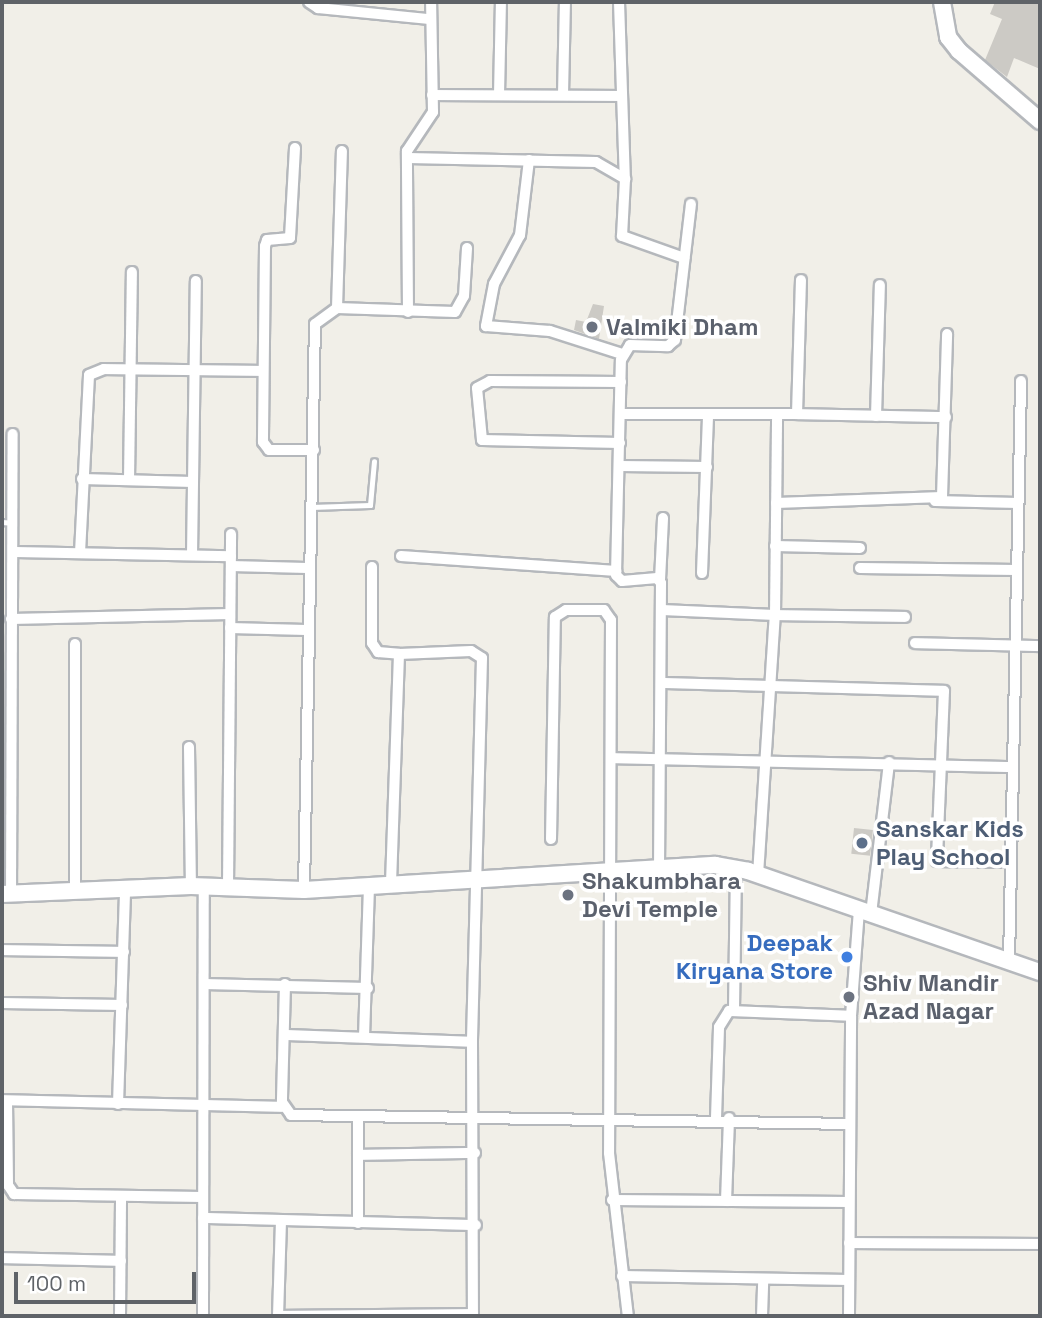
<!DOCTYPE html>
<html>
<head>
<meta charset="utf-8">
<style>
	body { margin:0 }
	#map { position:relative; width:1042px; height:1318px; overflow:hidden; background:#f1efe8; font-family:"Space Grotesk",sans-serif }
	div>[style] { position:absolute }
	.building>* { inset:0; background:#cccac5; transform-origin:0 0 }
	.roads { filter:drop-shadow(2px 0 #b5b8bc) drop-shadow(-2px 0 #b5b8bc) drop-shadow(0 2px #b5b8bc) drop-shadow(0 -2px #b5b8bc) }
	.lane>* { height:5px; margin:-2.5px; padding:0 2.5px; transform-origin:2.5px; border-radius:2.5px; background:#fff }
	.street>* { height:10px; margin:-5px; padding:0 5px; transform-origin:5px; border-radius:5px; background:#fff }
	.secondary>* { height:16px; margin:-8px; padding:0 8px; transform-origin:8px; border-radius:8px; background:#fff }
	.dots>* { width:19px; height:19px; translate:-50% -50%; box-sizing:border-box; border:4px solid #fff; border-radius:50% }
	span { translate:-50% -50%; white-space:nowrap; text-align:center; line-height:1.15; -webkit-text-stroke:7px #fff; paint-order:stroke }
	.worship-label { font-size:24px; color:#5b616d; font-weight:700 }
	.left { translate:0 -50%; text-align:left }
	.service-label { font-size:24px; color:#4e5e75; font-weight:700 }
	.shop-label { font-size:24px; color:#366cbe; font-weight:700 }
	.right { translate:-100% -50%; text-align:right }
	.frame { position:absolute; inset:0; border:4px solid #5f6368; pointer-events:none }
	.scale { position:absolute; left:14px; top:1272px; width:182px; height:32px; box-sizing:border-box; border:4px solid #5f6368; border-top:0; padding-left:9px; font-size:21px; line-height:24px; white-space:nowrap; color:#5f6368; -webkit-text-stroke:5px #fff; paint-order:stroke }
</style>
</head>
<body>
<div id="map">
	<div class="building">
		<i style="clip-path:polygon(995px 2px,1040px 2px,1040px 69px,1014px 58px,1007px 77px,985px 60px,1002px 19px,990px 14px)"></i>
		<i style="clip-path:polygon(593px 304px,604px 306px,599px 339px,574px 330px,576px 320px,586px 322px)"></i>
		<i style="left:854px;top:828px;width:19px;height:26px;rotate:6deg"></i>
	</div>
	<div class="roads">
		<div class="lane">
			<i style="left:311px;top:507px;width:59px;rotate:-1.9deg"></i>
			<i style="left:370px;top:505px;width:44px;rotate:-84.8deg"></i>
			<i style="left:2px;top:522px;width:12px;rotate:5deg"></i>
		</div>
		<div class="street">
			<i style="left:309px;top:2px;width:11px;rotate:34deg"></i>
			<i style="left:318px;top:8px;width:112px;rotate:5.7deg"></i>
			<i style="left:619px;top:2px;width:177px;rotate:88.1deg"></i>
			<i style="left:625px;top:179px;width:57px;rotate:93deg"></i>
			<i style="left:622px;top:236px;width:66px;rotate:19.5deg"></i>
			<i style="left:432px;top:95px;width:190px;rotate:0.3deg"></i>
			<i style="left:499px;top:95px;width:93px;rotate:-88.8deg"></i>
			<i style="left:563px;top:95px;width:93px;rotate:-88.8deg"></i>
			<i style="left:295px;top:148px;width:90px;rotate:93.2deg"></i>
			<i style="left:290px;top:238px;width:23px;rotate:175deg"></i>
			<i style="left:267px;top:240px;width:6px;rotate:108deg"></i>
			<i style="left:265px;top:246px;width:196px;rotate:90.6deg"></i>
			<i style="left:263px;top:442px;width:10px;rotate:53deg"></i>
			<i style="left:269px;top:450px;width:45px"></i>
			<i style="left:408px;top:158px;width:188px;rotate:1.2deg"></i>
			<i style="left:596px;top:162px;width:34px;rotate:30deg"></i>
			<i style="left:529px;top:160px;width:76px;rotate:96.8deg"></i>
			<i style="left:520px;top:235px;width:55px;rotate:118deg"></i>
			<i style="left:494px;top:284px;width:43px;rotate:100.8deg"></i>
			<i style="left:486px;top:326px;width:64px;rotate:4.5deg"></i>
			<i style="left:550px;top:331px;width:76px;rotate:17.7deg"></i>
			<i style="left:337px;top:308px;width:157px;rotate:-88.2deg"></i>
			<i style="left:408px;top:312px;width:161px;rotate:-90.4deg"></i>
			<i style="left:407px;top:151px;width:47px;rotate:-56.3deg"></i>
			<i style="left:433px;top:112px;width:110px;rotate:-91deg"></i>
			<i style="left:620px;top:414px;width:177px"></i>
			<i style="left:797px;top:414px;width:134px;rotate:-88.3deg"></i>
			<i style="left:797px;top:414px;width:149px;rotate:1.2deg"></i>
			<i style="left:876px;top:416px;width:131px;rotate:-88.3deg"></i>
			<i style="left:620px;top:443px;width:138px;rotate:-178.8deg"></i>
			<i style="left:482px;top:440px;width:52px;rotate:-95.5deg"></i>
			<i style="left:477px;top:388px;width:15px;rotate:-28deg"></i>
			<i style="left:490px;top:381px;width:131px;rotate:0.4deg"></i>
			<i style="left:620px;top:466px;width:87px;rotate:0.7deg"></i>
			<i style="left:82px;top:479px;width:111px;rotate:1.5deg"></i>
			<i style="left:129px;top:480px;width:208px;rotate:-89.2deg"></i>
			<i style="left:935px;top:501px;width:83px;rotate:1.4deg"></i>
			<i style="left:776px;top:503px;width:166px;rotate:-2.1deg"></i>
			<i style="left:942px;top:497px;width:163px;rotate:-88.2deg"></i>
			<i style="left:775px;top:546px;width:85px;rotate:1.3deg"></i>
			<i style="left:15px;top:552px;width:216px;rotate:1.1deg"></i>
			<i style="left:80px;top:553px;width:178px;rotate:-87.1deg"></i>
			<i style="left:89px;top:375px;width:16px;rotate:-22deg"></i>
			<i style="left:104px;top:369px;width:159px;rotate:0.7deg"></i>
			<i style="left:192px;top:555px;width:274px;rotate:-89.2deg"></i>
			<i style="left:401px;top:556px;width:216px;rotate:4deg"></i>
			<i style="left:231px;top:566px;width:76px;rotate:1.5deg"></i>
			<i style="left:372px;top:567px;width:76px;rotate:90deg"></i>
			<i style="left:372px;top:643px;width:11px;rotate:56deg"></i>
			<i style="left:378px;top:652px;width:21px;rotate:5deg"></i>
			<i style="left:399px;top:654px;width:231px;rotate:92deg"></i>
			<i style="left:860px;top:568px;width:157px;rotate:0.7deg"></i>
			<i style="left:702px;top:573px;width:158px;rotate:-87.8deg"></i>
			<i style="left:660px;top:580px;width:62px;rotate:-87.2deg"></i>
			<i style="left:662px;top:610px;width:113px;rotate:2.5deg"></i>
			<i style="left:775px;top:615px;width:199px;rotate:-89.4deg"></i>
			<i style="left:11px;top:619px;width:219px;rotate:-1.3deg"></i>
			<i style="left:230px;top:628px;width:76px;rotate:1.5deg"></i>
			<i style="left:915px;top:643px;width:125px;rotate:1.4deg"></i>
			<i style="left:75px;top:644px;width:245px;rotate:90deg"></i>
			<i style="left:399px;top:654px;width:72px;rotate:-2.4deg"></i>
			<i style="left:471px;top:651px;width:13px;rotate:32deg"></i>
			<i style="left:482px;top:658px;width:384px;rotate:91.5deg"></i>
			<i style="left:472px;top:1042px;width:274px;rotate:89.8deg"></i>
			<i style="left:661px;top:683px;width:283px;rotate:1.6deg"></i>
			<i style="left:944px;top:691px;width:170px;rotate:92.4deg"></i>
			<i style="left:937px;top:861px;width:74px;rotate:0.8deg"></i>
			<i style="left:189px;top:747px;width:139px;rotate:89.2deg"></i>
			<i style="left:611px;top:758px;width:402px;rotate:1.3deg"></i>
			<i style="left:551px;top:839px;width:222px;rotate:-89deg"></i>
			<i style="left:555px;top:617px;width:13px;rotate:-32deg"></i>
			<i style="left:566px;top:610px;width:38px"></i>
			<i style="left:604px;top:610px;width:12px;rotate:55deg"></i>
			<i style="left:611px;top:620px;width:533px;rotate:90.21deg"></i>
			<i style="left:609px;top:1153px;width:164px;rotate:83.4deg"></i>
			<i style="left:659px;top:870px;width:287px;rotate:-89.6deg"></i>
			<i style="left:661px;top:583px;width:6px;rotate:-129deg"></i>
			<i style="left:657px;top:578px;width:35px;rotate:175deg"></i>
			<i style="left:622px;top:581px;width:8px;rotate:-135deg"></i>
			<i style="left:616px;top:575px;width:215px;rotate:-88.7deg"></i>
			<i style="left:621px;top:360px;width:17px;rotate:-59deg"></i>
			<i style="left:630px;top:345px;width:38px;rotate:2deg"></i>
			<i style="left:668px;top:346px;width:9px;rotate:-41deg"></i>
			<i style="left:675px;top:340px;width:137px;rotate:-83.3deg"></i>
			<i style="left:758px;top:875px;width:261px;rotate:-86.3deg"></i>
			<i style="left:775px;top:615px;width:130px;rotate:0.9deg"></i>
			<i style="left:228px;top:887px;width:353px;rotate:-89.5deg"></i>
			<i style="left:304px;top:890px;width:566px;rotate:-88.89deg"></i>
			<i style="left:315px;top:324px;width:27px;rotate:-36deg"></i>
			<i style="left:337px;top:308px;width:118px;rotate:1.9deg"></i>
			<i style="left:455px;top:312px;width:18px;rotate:-61deg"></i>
			<i style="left:464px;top:296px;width:48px;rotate:-86.4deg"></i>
			<i style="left:11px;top:894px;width:460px;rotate:-89.8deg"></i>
			<i style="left:871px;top:914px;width:153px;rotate:-83.2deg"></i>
			<i style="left:2px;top:950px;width:122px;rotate:0.9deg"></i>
			<i style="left:1009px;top:961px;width:580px;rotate:-88.81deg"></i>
			<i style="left:204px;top:984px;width:164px;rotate:1.4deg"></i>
			<i style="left:285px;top:984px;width:118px;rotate:91.5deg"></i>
			<i style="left:282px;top:1102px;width:16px;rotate:55deg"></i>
			<i style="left:291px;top:1115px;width:559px;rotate:0.92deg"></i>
			<i style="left:2px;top:1003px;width:120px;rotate:1deg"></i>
			<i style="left:734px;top:1010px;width:143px;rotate:-89.2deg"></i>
			<i style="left:285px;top:1035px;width:187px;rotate:2.1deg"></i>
			<i style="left:364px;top:1037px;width:150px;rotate:-88.1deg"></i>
			<i style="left:2px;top:1100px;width:280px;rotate:1.4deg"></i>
			<i style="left:7px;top:1101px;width:84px;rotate:89.3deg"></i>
			<i style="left:8px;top:1185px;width:11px;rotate:56deg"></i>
			<i style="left:14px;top:1194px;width:188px;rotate:0.9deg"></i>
			<i style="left:118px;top:1104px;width:216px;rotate:-88.1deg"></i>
			<i style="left:716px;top:1118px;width:91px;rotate:-88.1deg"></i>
			<i style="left:719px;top:1027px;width:19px;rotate:-58deg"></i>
			<i style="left:729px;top:1011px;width:122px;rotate:2.3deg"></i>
			<i style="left:358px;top:1155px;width:117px;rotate:-1deg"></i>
			<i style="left:612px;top:1200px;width:237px;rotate:0.5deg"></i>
			<i style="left:726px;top:1201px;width:83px;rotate:-87.9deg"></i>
			<i style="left:203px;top:1218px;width:273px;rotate:1.5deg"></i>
			<i style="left:358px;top:1223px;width:105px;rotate:-90deg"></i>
			<i style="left:849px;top:1243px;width:191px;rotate:0.3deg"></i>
			<i style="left:2px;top:1258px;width:119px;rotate:1.4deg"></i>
			<i style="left:622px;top:1276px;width:227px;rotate:1deg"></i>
			<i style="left:120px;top:1316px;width:120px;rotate:-89.5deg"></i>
			<i style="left:203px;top:1316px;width:430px;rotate:-89.9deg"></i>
			<i style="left:278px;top:1316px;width:195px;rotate:-0.6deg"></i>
			<i style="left:278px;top:1316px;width:96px;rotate:-88.2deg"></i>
			<i style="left:762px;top:1316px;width:37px;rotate:-88deg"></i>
			<i style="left:849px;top:1316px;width:300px;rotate:-89.6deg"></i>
			<i style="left:851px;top:1016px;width:107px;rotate:-85.7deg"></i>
		</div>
		<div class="secondary">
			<i style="left:942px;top:2px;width:36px;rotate:80deg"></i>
			<i style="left:948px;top:37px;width:18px;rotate:52deg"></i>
			<i style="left:959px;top:51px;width:107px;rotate:40.8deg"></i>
			<i style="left:2px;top:894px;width:189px;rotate:-2.4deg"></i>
			<i style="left:191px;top:886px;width:113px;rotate:2deg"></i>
			<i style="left:304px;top:890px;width:412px;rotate:-3.5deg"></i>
			<i style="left:715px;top:865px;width:34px;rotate:10deg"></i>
			<i style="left:748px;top:871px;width:309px;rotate:19.1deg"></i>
		</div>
	</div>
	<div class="dots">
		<i style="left:592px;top:327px;background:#6b7280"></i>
		<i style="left:862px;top:843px;background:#5c6f8a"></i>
		<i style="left:568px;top:895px;background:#6b7280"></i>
		<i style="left:847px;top:957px;background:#3f7fe0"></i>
		<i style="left:849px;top:997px;background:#6b7280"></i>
	</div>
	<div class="worship-label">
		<span class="left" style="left:606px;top:327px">Valmiki Dham</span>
		<span class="left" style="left:582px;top:895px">Shakumbhara<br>Devi Temple</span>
		<span class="left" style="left:863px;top:997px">Shiv Mandir<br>Azad Nagar</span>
	</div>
	<div class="service-label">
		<span class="left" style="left:876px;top:843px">Sanskar Kids<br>Play School</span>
	</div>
	<div class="shop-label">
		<span class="right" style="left:833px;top:957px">Deepak<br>Kiryana Store</span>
	</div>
	<div class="frame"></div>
	<div class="scale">100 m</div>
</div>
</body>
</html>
